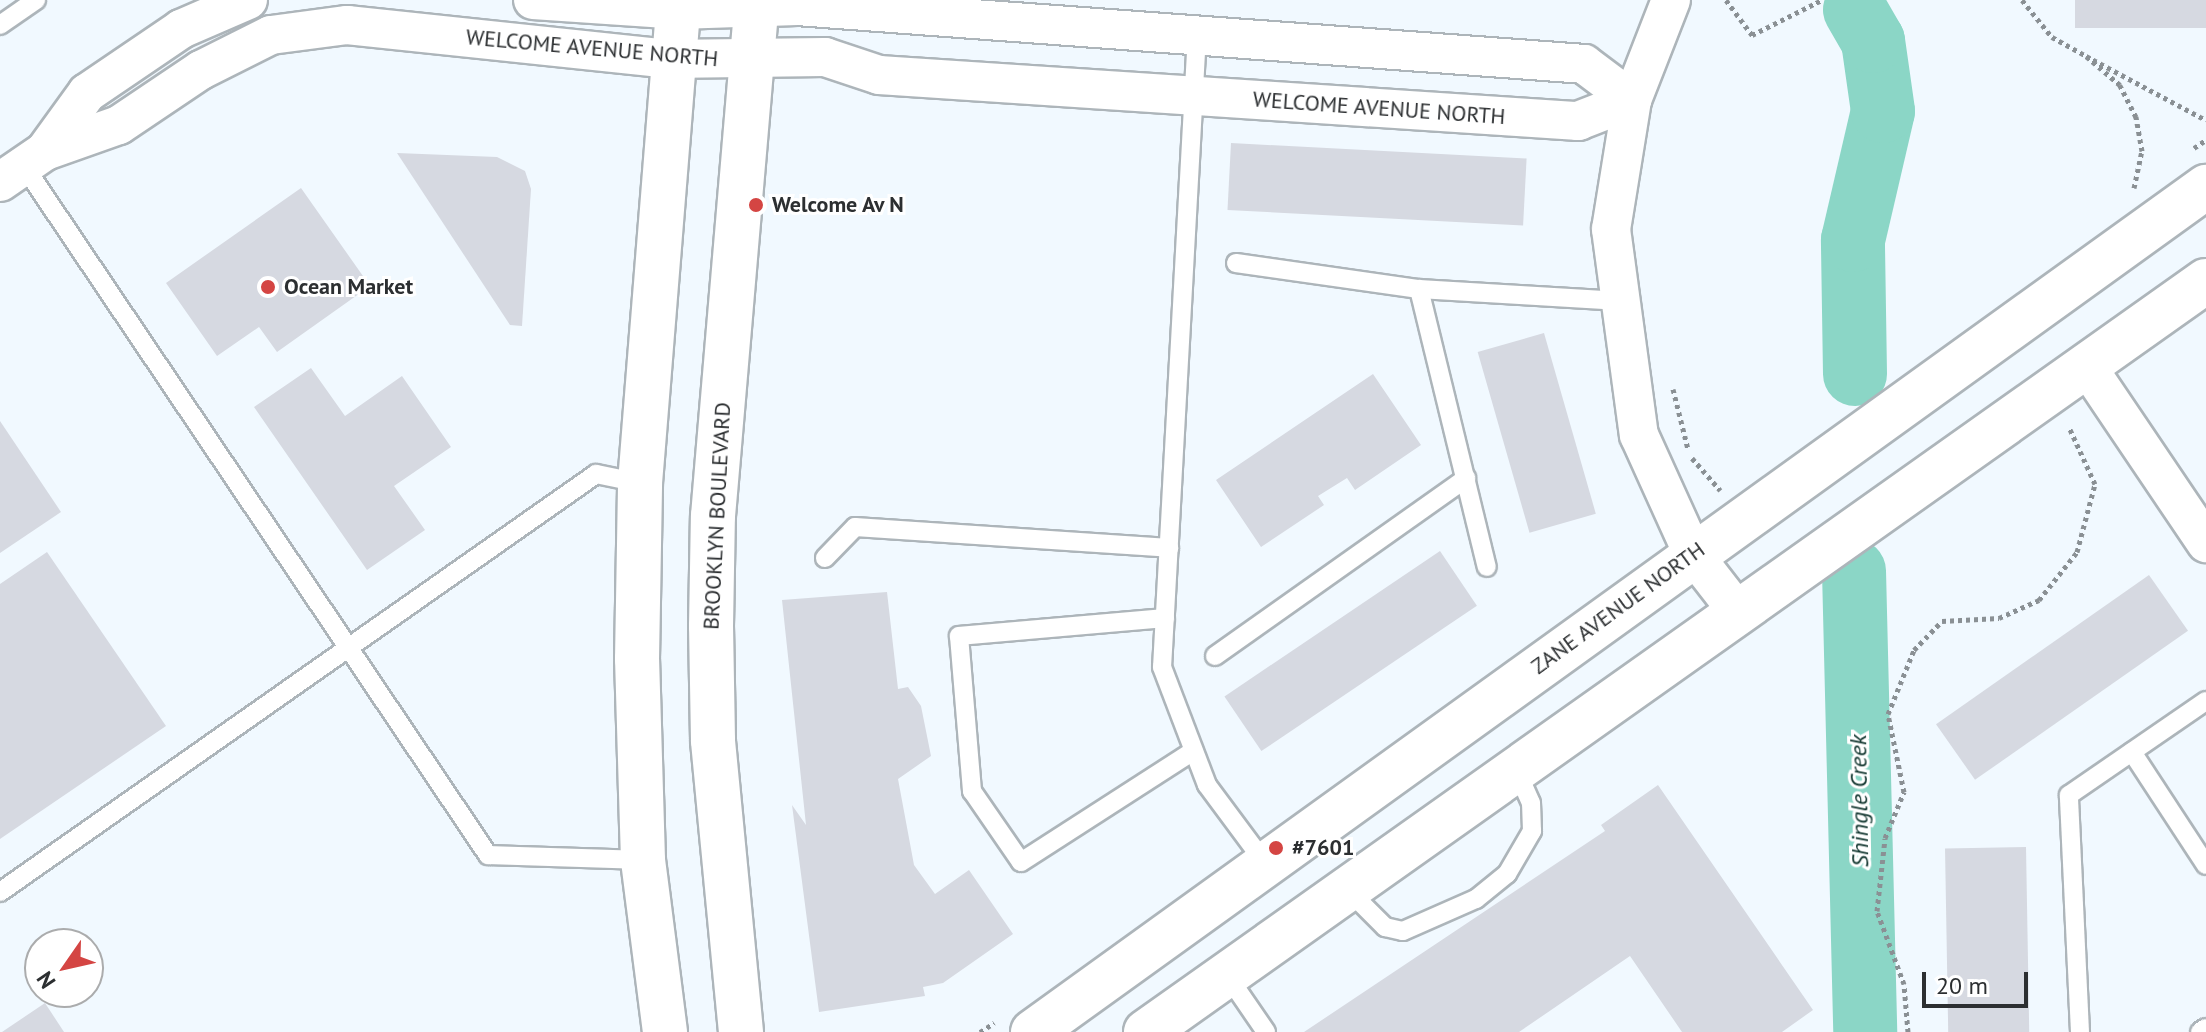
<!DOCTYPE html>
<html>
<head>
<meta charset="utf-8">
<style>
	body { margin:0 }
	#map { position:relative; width:2206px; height:1032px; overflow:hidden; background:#f1f9ff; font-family:"PT Sans",sans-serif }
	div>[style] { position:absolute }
	.river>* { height:64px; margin:-32px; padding:0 32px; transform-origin:32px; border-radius:32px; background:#8bd6c6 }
	.building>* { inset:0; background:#d6d9e1; transform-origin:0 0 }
	.path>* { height:5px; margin-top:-2.5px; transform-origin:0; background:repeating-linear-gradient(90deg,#8a9094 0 4px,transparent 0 8px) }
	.roads { filter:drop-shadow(2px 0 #adb5ba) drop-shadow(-2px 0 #adb5ba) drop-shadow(0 2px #adb5ba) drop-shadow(0 -2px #adb5ba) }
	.service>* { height:18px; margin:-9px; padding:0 9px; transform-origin:9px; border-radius:9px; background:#fff }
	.minor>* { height:38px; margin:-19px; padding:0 19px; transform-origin:19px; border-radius:19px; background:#fff }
	.tertiary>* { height:44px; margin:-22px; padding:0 22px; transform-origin:22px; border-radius:22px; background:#fff }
	.secondary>* { height:44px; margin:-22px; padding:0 22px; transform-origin:22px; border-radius:22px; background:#fff }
	.dots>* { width:22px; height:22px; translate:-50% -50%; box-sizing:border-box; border:4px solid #fff; border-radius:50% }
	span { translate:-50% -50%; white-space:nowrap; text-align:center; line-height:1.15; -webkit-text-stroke:6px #fff; paint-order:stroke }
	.street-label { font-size:22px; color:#2c2f31 }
	.poi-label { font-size:22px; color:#2c2f31; font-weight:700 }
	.left { translate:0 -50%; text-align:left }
	.water-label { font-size:24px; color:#0e332c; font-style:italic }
	.north { position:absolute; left:24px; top:928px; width:80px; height:80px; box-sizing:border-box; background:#fff; border:2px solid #abacad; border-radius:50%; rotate:236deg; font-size:22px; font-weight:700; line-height:32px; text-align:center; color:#2c2f31 }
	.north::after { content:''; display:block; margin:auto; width:28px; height:36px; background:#d44543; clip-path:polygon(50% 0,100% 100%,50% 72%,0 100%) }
	.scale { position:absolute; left:1922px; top:972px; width:106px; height:36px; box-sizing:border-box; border:4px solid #2c2f31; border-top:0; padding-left:10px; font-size:24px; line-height:28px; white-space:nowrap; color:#2c2f31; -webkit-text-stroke:6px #fff; paint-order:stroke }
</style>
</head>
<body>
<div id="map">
	<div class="river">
		<i style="left:1855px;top:374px;width:134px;rotate:-90.9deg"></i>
		<i style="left:1853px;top:240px;width:132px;rotate:-76.9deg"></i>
		<i style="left:1883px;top:111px;width:71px;rotate:-98.1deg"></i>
		<i style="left:1873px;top:41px;width:36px;rotate:-120deg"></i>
		<i style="left:1854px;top:571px;width:461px;rotate:88.6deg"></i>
	</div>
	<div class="building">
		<i style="left:2075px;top:0;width:131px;height:28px"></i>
		<i style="left:1231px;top:143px;width:296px;height:67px;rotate:3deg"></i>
		<i style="clip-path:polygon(397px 153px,497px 157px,525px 171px,531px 189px,522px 326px,510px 325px)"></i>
		<i style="clip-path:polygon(301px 188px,370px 286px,277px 352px,259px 327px,217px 356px,166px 283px)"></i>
		<i style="left:1544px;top:333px;width:188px;height:69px;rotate:74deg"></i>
		<i style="clip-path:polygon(311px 368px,345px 416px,402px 376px,451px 447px,394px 486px,425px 530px,367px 570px,254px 407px)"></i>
		<i style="clip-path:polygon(1373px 374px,1421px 445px,1355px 490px,1347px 478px,1318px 496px,1324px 505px,1261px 547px,1216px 480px)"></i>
		<i style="clip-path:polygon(0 421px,61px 512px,0 553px)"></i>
		<i style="left:1440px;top:551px;width:66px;height:260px;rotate:56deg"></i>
		<i style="clip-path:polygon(47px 552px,166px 726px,0 839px,0 584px)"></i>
		<i style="left:2149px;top:575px;width:68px;height:260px;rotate:55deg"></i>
		<i style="clip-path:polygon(887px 592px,898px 689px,908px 687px,921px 706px,931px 756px,898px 779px,914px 865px,935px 894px,969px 870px,1013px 934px,943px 983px,923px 987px,925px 996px,819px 1012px,792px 805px,806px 825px,782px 600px)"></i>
		<i style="clip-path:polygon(1658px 785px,1813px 1010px,1782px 1032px,1682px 1032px,1630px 956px,1519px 1032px,1304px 1032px,1605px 831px,1601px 825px)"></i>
		<i style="left:2026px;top:847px;width:185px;height:81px;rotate:89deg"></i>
		<i style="clip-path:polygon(45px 1003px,64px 1032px,2px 1032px)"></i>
	</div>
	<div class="path">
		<i style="left:1726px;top:0;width:44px;rotate:53.4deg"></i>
		<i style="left:1752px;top:35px;width:78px;rotate:-26.6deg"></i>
		<i style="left:2022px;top:0;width:48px;rotate:51deg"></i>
		<i style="left:2052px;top:37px;width:39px;rotate:29deg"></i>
		<i style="left:2194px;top:148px;width:14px;rotate:-34deg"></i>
		<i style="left:2134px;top:188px;width:38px;rotate:-78deg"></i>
		<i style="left:2142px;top:151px;width:35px;rotate:-100deg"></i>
		<i style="left:2136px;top:117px;width:36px;rotate:-117deg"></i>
		<i style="left:2120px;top:85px;width:45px;rotate:-139.5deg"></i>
		<i style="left:2086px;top:56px;width:136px;rotate:28.1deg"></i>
		<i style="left:1673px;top:389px;width:62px;rotate:76deg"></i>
		<i style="left:1692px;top:458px;width:43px;rotate:48.8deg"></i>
		<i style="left:980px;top:1032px;width:17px;rotate:-33deg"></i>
		<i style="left:1908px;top:1032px;width:48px;rotate:-94.8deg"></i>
		<i style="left:1904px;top:984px;width:78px;rotate:-110.3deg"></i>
		<i style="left:1877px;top:911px;width:73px;rotate:-83.7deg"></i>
		<i style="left:1885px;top:838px;width:50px;rotate:-67.6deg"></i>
		<i style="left:1904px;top:792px;width:80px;rotate:-101.6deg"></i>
		<i style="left:1888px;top:714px;width:69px;rotate:-67.9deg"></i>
		<i style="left:1914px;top:650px;width:40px;rotate:-46deg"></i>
		<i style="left:1942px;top:621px;width:57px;rotate:-3deg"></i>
		<i style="left:1999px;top:618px;width:44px;rotate:-24.2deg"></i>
		<i style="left:2039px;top:600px;width:61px;rotate:-51.6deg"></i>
		<i style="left:2077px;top:552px;width:70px;rotate:-75.2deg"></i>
		<i style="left:2095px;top:484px;width:63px;rotate:-114.5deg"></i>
	</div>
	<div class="roads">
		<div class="service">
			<i style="left:0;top:25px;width:44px;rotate:-34.8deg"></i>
			<i style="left:1197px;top:34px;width:634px;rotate:93.16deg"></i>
			<i style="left:1162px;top:667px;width:126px;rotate:69.1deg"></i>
			<i style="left:1207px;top:785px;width:97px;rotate:53.4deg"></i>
			<i style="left:24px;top:166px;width:831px;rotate:56.04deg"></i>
			<i style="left:488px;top:855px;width:155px;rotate:1.8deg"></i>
			<i style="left:1236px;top:263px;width:185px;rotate:8.1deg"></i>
			<i style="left:1419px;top:289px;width:202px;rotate:3.4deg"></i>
			<i style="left:1419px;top:289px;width:286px;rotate:76.3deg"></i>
			<i style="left:825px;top:558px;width:43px;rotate:-45.9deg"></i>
			<i style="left:855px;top:527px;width:315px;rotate:3.8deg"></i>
			<i style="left:1165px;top:618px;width:207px;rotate:175deg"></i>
			<i style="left:959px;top:636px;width:156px;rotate:85.2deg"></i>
			<i style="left:972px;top:791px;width:86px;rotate:55.4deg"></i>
			<i style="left:1021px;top:862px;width:205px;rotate:-32.8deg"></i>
			<i style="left:1215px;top:656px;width:308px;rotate:-35.3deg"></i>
			<i style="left:2132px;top:752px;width:135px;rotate:56.8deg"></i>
			<i style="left:1347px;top:889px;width:54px;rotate:45deg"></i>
			<i style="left:1385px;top:927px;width:18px;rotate:13deg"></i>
			<i style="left:1403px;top:931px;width:80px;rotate:-23.7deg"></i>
			<i style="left:1476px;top:899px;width:40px;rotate:-39deg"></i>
			<i style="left:1507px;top:874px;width:50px;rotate:-59.8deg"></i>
			<i style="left:1532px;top:831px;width:28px;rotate:-92deg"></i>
			<i style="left:1531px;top:803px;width:37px;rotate:-114deg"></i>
			<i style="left:0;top:892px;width:728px;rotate:-35.04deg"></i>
			<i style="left:596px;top:474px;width:45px;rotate:11.6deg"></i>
			<i style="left:1227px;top:975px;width:69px;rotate:55.6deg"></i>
			<i style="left:2080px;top:1032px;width:237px;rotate:-92.7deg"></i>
			<i style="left:2069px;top:795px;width:166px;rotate:-34.5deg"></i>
			<i style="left:2200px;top:1032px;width:7px;rotate:-34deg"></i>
		</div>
		<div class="minor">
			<i style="left:533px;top:0;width:145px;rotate:3.9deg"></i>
			<i style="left:678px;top:10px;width:119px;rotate:-1.9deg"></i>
			<i style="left:797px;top:6px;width:789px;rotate:4.21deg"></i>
			<i style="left:1584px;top:64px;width:60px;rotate:36.9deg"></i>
			<i style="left:1671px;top:0;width:107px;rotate:111.3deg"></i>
			<i style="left:1632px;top:100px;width:131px;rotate:99.2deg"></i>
			<i style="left:1611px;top:229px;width:208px;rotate:82.3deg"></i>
			<i style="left:1639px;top:435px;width:131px;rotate:65.6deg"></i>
			<i style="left:1693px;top:554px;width:73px;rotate:52.2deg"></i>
			<i style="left:45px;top:151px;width:72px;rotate:-54.1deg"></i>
			<i style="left:87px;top:93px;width:114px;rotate:-34.2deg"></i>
			<i style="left:181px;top:29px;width:73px;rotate:-23.4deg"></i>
			<i style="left:0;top:182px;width:55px;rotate:-34.6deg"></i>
			<i style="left:45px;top:151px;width:78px;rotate:-19.4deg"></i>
			<i style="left:119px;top:125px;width:99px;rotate:-33.9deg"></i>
			<i style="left:201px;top:70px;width:78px;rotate:-26.6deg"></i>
			<i style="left:271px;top:35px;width:77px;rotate:-7.5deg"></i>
			<i style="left:347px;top:25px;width:328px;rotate:6deg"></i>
			<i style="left:673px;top:59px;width:152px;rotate:-0.8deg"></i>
			<i style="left:825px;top:57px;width:57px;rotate:18.4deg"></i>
			<i style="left:879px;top:75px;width:701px;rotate:3.77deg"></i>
			<i style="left:1578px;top:121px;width:58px;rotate:-21.3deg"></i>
			<i style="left:2086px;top:365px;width:215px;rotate:56deg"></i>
		</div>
		<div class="tertiary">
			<i style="left:1033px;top:1032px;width:1446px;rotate:-35.77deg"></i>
			<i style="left:1146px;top:1032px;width:1299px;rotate:-35.32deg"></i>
		</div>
		<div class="secondary">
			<i style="left:665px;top:1032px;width:173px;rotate:-97.3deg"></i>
			<i style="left:643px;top:860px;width:201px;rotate:-91.7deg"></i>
			<i style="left:637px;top:659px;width:176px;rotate:-89deg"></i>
			<i style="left:640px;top:483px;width:485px;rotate:-85.4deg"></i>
			<i style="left:741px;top:1032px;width:293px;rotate:-95.5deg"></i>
			<i style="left:713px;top:740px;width:114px;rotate:-91deg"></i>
			<i style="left:711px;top:626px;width:110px;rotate:-89deg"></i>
			<i style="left:713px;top:516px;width:518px;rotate:-85.13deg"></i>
		</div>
	</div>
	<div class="dots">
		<i style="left:756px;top:205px;background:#d44543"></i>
		<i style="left:268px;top:287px;background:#d44543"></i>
		<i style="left:1276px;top:848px;background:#d44543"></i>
	</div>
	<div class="street-label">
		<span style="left:592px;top:48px;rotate:5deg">WELCOME AVENUE NORTH</span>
		<span style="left:1379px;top:108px;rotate:4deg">WELCOME AVENUE NORTH</span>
		<span style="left:717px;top:516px;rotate:-87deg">BROOKLYN BOULEVARD</span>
		<span style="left:1618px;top:608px;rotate:-36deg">ZANE AVENUE NORTH</span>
	</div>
	<div class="poi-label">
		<span class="left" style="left:772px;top:205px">Welcome Av N</span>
		<span class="left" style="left:284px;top:287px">Ocean Market</span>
		<span class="left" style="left:1292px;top:848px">#7601</span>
	</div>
	<div class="water-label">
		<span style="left:1859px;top:801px;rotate:-91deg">Shingle Creek</span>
	</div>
	<div class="north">N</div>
	<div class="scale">20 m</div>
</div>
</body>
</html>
